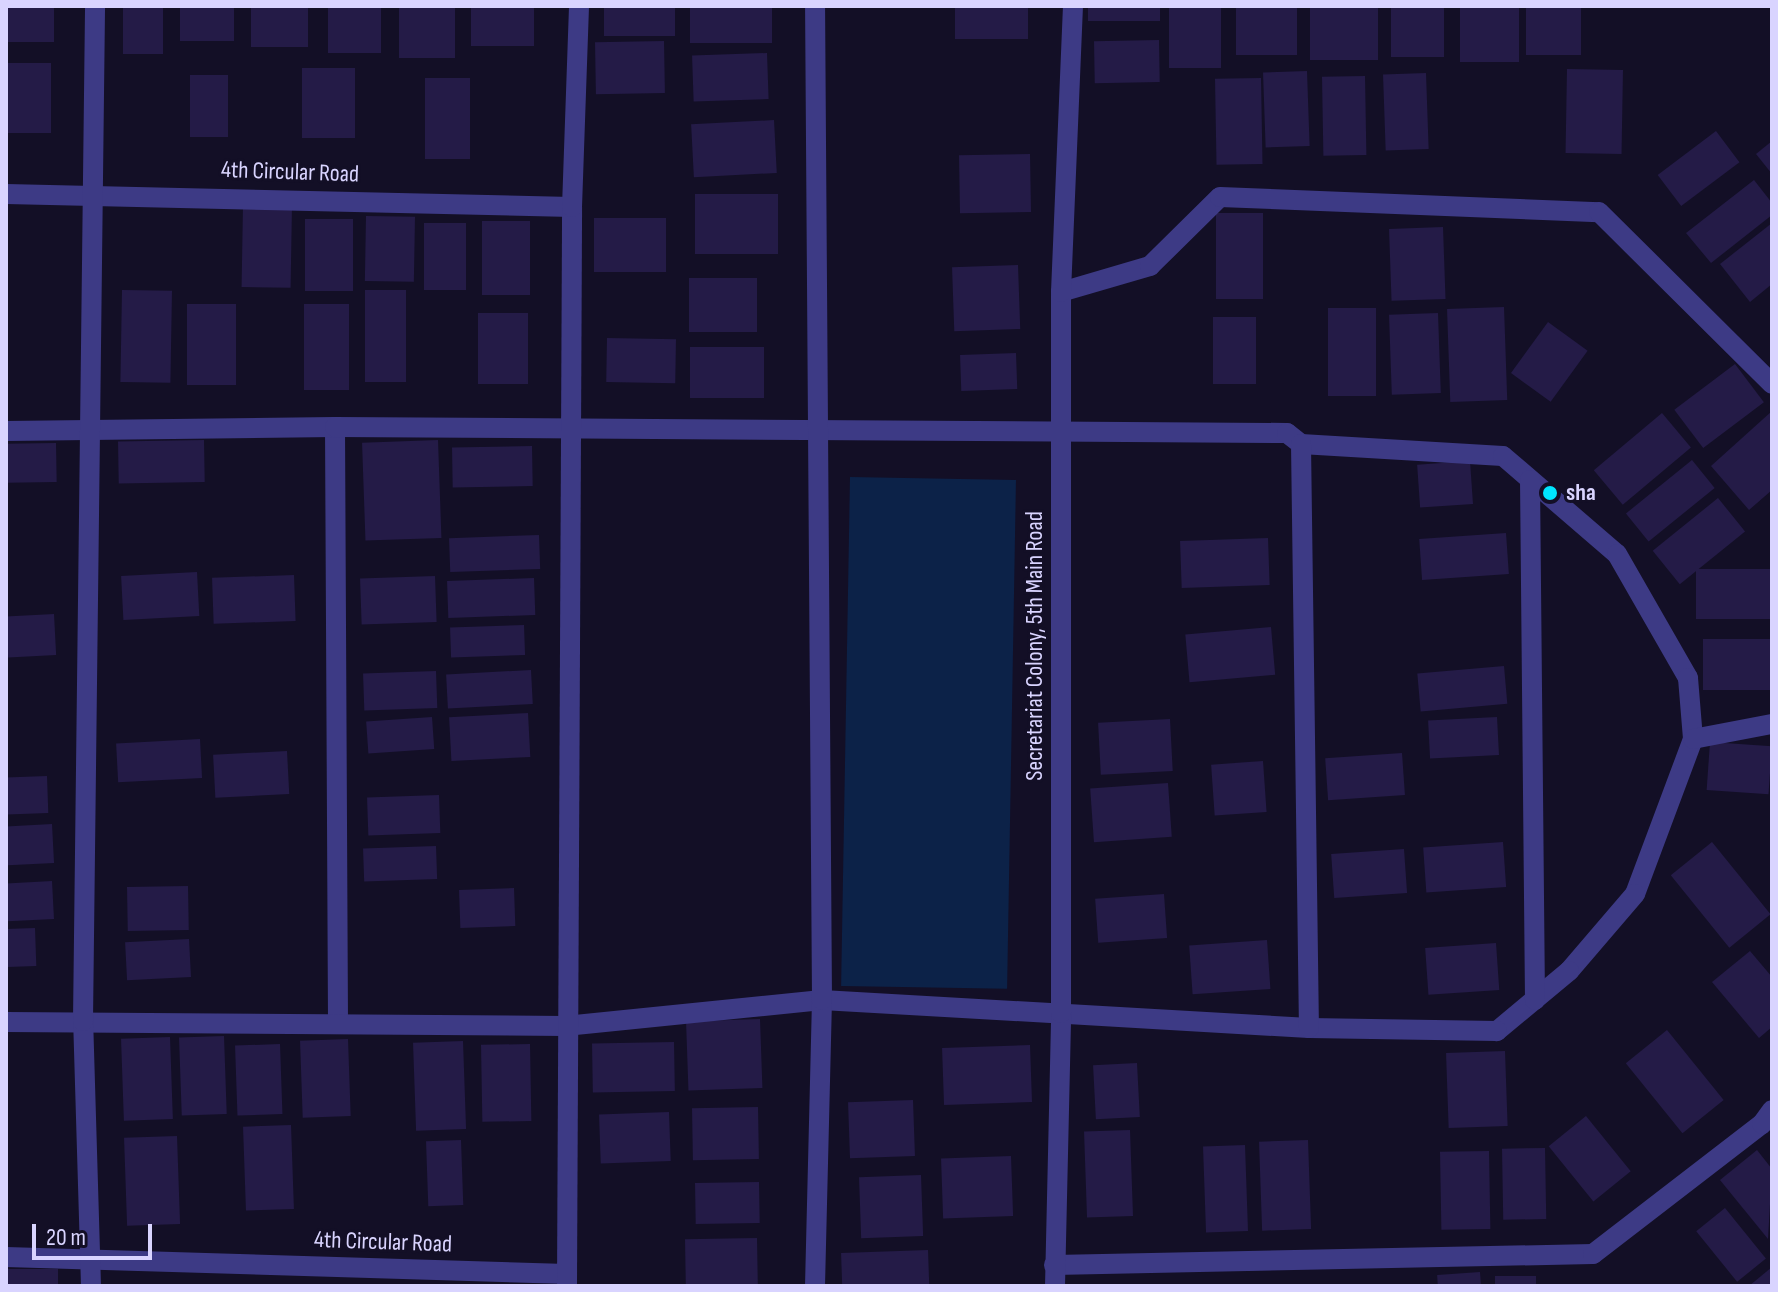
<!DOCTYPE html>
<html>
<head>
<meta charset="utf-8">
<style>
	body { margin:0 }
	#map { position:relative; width:1778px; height:1292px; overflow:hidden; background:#130f26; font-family:"Sofia Sans Condensed",sans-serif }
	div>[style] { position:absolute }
	.water>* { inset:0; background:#0c2248; transform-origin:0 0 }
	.building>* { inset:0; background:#241b47; transform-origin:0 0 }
	.minor>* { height:20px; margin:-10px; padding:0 10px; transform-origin:10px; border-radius:10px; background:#3d3a85 }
	.dots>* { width:22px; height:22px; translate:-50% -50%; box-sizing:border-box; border:4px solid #130f26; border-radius:50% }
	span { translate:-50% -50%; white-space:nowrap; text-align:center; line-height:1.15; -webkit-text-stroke:6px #130f26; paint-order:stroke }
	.street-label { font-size:24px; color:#d9d4ff }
	.poi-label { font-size:24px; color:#d9d4ff; font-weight:700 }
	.left { translate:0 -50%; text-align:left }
	.frame { position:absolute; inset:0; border:8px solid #d9d4ff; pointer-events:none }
	.scale { position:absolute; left:32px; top:1224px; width:120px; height:36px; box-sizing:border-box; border:4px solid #d9d4ff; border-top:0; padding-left:10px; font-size:24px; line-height:28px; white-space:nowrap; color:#d9d4ff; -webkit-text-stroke:6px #130f26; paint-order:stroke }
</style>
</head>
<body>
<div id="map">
	<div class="water">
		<i style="left:850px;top:477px;width:166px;height:509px;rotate:1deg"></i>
	</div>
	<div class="building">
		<i style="left:6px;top:6px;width:48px;height:36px"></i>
		<i style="left:123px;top:6px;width:40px;height:48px"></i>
		<i style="left:180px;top:6px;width:54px;height:35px"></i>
		<i style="left:251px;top:6px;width:57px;height:41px"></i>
		<i style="left:328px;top:6px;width:53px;height:47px"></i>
		<i style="left:399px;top:6px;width:56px;height:52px"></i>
		<i style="left:471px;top:6px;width:63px;height:40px"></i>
		<i style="left:604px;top:6px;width:71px;height:30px"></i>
		<i style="left:690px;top:6px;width:82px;height:37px"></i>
		<i style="left:955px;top:6px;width:73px;height:33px"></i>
		<i style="left:1088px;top:6px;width:72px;height:15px"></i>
		<i style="left:1169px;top:6px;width:52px;height:62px"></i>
		<i style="left:1236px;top:6px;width:61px;height:49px"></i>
		<i style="left:1310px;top:6px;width:68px;height:54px"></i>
		<i style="left:1391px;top:6px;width:53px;height:51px"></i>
		<i style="left:1460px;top:6px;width:59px;height:56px"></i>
		<i style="left:1526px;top:6px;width:55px;height:49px"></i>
		<i style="left:1159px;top:40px;width:42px;height:65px;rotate:89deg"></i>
		<i style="left:664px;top:41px;width:52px;height:69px;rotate:89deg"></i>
		<i style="left:767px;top:53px;width:46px;height:75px;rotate:88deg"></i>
		<i style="left:6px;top:63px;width:45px;height:70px"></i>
		<i style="left:302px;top:68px;width:53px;height:70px"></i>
		<i style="left:1567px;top:69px;width:56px;height:84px;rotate:1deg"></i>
		<i style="left:1307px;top:71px;width:75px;height:44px;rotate:88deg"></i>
		<i style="left:1426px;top:73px;width:76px;height:43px;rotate:88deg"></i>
		<i style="left:190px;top:75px;width:38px;height:62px"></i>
		<i style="left:1365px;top:76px;width:79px;height:43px;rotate:89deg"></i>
		<i style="left:425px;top:78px;width:45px;height:81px"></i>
		<i style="left:1261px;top:78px;width:86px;height:46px;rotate:89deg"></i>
		<i style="left:774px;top:120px;width:53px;height:83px;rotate:87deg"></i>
		<i style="left:1716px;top:131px;width:39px;height:73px;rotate:53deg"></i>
		<i style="clip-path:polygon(1772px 141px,1772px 174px,1756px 154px)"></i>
		<i style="left:1030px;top:154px;width:58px;height:71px;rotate:89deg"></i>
		<i style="clip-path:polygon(1754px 180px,1772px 203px,1772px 215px,1711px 263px,1686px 233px)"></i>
		<i style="left:778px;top:194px;width:60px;height:83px;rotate:90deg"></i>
		<i style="left:243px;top:205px;width:49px;height:82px;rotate:1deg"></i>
		<i style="left:1216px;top:213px;width:47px;height:86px"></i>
		<i style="left:366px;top:216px;width:49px;height:65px;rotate:1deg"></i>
		<i style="left:594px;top:218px;width:72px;height:54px"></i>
		<i style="left:305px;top:219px;width:48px;height:72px"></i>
		<i style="left:482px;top:221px;width:48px;height:74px"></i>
		<i style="left:424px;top:223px;width:42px;height:67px"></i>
		<i style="clip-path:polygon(1772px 223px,1772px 284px,1750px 302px,1720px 264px)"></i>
		<i style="left:1443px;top:227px;width:72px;height:54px;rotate:88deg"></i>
		<i style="left:1018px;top:265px;width:64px;height:66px;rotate:88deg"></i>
		<i style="left:689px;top:278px;width:68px;height:54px"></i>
		<i style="left:122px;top:290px;width:50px;height:92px;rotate:1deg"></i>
		<i style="left:365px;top:290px;width:41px;height:92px"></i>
		<i style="left:187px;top:304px;width:49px;height:81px"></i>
		<i style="left:304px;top:304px;width:45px;height:86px"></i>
		<i style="left:1504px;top:307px;width:93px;height:57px;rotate:88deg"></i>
		<i style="left:1328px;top:308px;width:48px;height:88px"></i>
		<i style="left:478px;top:313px;width:50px;height:71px"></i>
		<i style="left:1438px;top:313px;width:80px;height:49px;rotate:88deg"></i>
		<i style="left:1213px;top:317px;width:43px;height:67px"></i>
		<i style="left:1548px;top:322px;width:49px;height:63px;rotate:36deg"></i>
		<i style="left:607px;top:338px;width:69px;height:44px;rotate:1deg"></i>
		<i style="left:690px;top:347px;width:74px;height:51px"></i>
		<i style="left:1016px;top:353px;width:36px;height:56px;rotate:88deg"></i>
		<i style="left:1735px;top:364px;width:48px;height:76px;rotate:53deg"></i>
		<i style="clip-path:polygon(1772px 411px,1772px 490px,1749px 510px,1711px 466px)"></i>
		<i style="left:1662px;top:413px;width:45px;height:89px;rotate:50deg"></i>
		<i style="left:204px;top:440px;width:42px;height:86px;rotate:89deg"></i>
		<i style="left:438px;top:440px;width:98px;height:76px;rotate:88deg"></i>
		<i style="left:56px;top:443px;width:39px;height:50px;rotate:89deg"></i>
		<i style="left:532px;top:446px;width:40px;height:80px;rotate:89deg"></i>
		<i style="left:1692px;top:460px;width:36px;height:85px;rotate:51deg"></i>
		<i style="left:1470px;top:461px;width:43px;height:53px;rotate:86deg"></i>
		<i style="left:1718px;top:498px;width:43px;height:84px;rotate:51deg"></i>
		<i style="left:1506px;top:533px;width:41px;height:87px;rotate:86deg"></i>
		<i style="left:539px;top:535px;width:34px;height:90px;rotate:88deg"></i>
		<i style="left:1268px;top:538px;width:47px;height:88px;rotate:88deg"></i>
		<i style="left:1772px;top:569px;width:50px;height:76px;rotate:90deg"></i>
		<i style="left:197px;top:572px;width:44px;height:76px;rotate:87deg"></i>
		<i style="left:294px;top:575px;width:46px;height:82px;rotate:88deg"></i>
		<i style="left:435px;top:576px;width:46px;height:75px;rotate:88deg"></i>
		<i style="left:534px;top:578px;width:37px;height:87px;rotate:88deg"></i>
		<i style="left:54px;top:614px;width:41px;height:48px;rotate:87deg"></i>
		<i style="left:524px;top:625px;width:30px;height:74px;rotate:88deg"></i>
		<i style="left:1271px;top:627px;width:48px;height:86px;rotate:85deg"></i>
		<i style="left:1772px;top:639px;width:51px;height:69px;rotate:90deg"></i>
		<i style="left:1504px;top:666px;width:38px;height:87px;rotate:85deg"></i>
		<i style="left:531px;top:670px;width:34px;height:85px;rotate:87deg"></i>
		<i style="left:436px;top:671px;width:37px;height:73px;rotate:88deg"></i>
		<i style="left:528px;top:713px;width:44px;height:79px;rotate:87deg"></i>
		<i style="left:432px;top:717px;width:32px;height:66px;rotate:86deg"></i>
		<i style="left:1497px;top:717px;width:38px;height:69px;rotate:87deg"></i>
		<i style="left:1170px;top:719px;width:52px;height:72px;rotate:87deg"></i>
		<i style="left:200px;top:739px;width:39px;height:84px;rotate:87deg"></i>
		<i style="left:1710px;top:742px;width:62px;height:48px;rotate:4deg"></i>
		<i style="left:287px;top:751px;width:43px;height:74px;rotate:87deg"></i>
		<i style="left:1402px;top:753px;width:42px;height:77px;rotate:86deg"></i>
		<i style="left:1263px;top:761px;width:51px;height:52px;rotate:86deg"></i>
		<i style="left:47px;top:776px;width:37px;height:41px;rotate:88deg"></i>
		<i style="left:1168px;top:783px;width:54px;height:78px;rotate:86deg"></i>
		<i style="left:439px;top:795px;width:38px;height:72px;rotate:88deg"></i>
		<i style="left:52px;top:824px;width:39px;height:46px;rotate:87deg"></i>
		<i style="left:1503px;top:842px;width:45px;height:80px;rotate:86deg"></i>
		<i style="left:1712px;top:842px;width:93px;height:53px;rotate:51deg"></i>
		<i style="left:436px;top:846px;width:33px;height:73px;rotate:88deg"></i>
		<i style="left:1404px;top:849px;width:44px;height:73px;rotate:86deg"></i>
		<i style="left:52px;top:881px;width:38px;height:46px;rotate:87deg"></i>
		<i style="left:188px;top:886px;width:44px;height:61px;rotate:89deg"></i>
		<i style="left:514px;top:888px;width:38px;height:55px;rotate:88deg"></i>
		<i style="left:1164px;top:894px;width:44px;height:69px;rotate:86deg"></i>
		<i style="left:35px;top:928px;width:38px;height:29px;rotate:88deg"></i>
		<i style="left:189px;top:939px;width:38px;height:64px;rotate:87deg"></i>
		<i style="left:1267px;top:940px;width:49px;height:78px;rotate:86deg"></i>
		<i style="left:1496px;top:943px;width:47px;height:71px;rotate:86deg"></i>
		<i style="clip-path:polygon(1750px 951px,1772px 977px,1772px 1027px,1759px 1038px,1712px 982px)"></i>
		<i style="left:760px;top:1019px;width:69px;height:74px;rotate:88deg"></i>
		<i style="left:1667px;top:1030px;width:90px;height:53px;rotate:51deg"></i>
		<i style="left:224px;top:1036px;width:78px;height:45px;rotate:88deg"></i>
		<i style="left:170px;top:1037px;width:82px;height:49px;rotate:88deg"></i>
		<i style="left:348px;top:1039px;width:77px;height:48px;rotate:88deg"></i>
		<i style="left:463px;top:1041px;width:88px;height:50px;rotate:88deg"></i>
		<i style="left:674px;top:1042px;width:49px;height:82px;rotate:89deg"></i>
		<i style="left:280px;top:1044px;width:70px;height:45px;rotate:88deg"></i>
		<i style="left:530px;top:1044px;width:77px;height:49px;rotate:89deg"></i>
		<i style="left:1030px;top:1045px;width:57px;height:88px;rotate:88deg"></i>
		<i style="left:1505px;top:1051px;width:75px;height:59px;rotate:88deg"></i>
		<i style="left:1137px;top:1063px;width:54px;height:44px;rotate:87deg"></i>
		<i style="left:913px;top:1100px;width:56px;height:65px;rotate:88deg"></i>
		<i style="left:758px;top:1107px;width:52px;height:66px;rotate:89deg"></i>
		<i style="left:669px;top:1112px;width:49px;height:70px;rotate:88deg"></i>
		<i style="left:1586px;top:1116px;width:71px;height:48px;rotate:51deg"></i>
		<i style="left:291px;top:1125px;width:84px;height:48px;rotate:88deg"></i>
		<i style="left:1130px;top:1130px;width:86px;height:46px;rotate:88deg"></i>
		<i style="left:177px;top:1136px;width:88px;height:53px;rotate:88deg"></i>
		<i style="left:461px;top:1140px;width:65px;height:35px;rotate:88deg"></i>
		<i style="left:1308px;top:1140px;width:89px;height:49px;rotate:88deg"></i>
		<i style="left:1245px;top:1145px;width:86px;height:42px;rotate:88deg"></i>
		<i style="left:1545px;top:1148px;width:71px;height:43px;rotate:89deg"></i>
		<i style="clip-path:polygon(1757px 1150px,1772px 1169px,1768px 1239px,1720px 1180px)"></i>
		<i style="left:1489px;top:1151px;width:78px;height:49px;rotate:89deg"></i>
		<i style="left:1011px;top:1156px;width:60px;height:70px;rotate:88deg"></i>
		<i style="left:921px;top:1175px;width:61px;height:62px;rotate:88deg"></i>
		<i style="left:759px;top:1182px;width:41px;height:64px;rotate:89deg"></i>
		<i style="left:1725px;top:1208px;width:65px;height:37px;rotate:51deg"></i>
		<i style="left:757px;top:1238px;width:48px;height:72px;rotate:89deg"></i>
		<i style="left:928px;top:1250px;width:36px;height:87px;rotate:88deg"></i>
		<i style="clip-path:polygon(1772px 1267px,1772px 1286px,1749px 1286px)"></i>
		<i style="left:58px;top:1269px;width:17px;height:52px;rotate:90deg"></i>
		<i style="left:1480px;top:1272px;width:14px;height:43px;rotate:86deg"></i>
		<i style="left:1536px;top:1276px;width:10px;height:41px;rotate:90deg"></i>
	</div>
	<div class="minor">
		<i style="left:6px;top:194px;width:566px;rotate:1.32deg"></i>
		<i style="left:1061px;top:292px;width:93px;rotate:-16.3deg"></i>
		<i style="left:1150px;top:266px;width:98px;rotate:-44.6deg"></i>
		<i style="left:1220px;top:197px;width:379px;rotate:2.3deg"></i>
		<i style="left:1599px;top:212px;width:244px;rotate:44.8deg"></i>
		<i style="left:335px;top:427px;width:597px;rotate:89.71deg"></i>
		<i style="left:6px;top:431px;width:329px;rotate:-0.7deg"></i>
		<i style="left:335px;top:427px;width:952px;rotate:0.36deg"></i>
		<i style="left:1287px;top:433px;width:18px;rotate:38deg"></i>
		<i style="left:1301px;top:444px;width:202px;rotate:3.4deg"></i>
		<i style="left:1503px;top:456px;width:150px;rotate:40.7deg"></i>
		<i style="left:1617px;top:554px;width:143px;rotate:60.2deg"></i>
		<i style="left:1688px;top:678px;width:61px;rotate:85.3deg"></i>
		<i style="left:1693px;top:739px;width:165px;rotate:110.5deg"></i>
		<i style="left:1635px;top:894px;width:101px;rotate:130.6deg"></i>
		<i style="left:1569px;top:971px;width:94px;rotate:140.2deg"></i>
		<i style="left:1497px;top:1031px;width:188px;rotate:-179.1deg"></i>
		<i style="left:1309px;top:1028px;width:488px;rotate:-176.7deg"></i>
		<i style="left:822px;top:1000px;width:258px;rotate:174.2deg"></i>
		<i style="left:565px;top:1026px;width:559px;rotate:-179.59deg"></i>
		<i style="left:1301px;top:444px;width:584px;rotate:89.22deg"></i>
		<i style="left:1530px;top:480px;width:520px;rotate:89.45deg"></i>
		<i style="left:1693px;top:739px;width:80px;rotate:-10.8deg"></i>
		<i style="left:6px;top:1257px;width:561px;rotate:1.74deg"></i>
		<i style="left:1054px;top:1265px;width:539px;rotate:-1.17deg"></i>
		<i style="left:1593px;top:1254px;width:213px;rotate:-37.6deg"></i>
		<i style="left:1762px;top:1124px;width:17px;rotate:-54deg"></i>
		<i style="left:91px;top:1286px;width:265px;rotate:-91.7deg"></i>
		<i style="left:83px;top:1021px;width:1015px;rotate:-89.32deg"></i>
		<i style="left:567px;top:1286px;width:1079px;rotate:-89.73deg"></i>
		<i style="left:572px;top:207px;width:201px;rotate:-88deg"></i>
		<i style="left:815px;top:1286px;width:286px;rotate:-88.6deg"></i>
		<i style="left:822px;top:1000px;width:994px;rotate:-90.4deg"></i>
		<i style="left:1055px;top:1286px;width:273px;rotate:-88.7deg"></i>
		<i style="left:1061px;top:1013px;width:721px;rotate:-90deg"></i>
		<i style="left:1061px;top:292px;width:286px;rotate:-87.6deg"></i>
	</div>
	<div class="dots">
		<i style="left:1550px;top:493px;background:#00e5ff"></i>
	</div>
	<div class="street-label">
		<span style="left:290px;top:172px;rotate:2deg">4th Circular Road</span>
		<span style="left:1035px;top:646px;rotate:-90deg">Secretariat Colony, 5th Main Road</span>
		<span style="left:383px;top:1242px;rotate:2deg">4th Circular Road</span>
	</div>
	<div class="poi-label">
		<span class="left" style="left:1566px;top:493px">sha</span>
	</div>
	<div class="frame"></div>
	<div class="scale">20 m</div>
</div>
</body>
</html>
